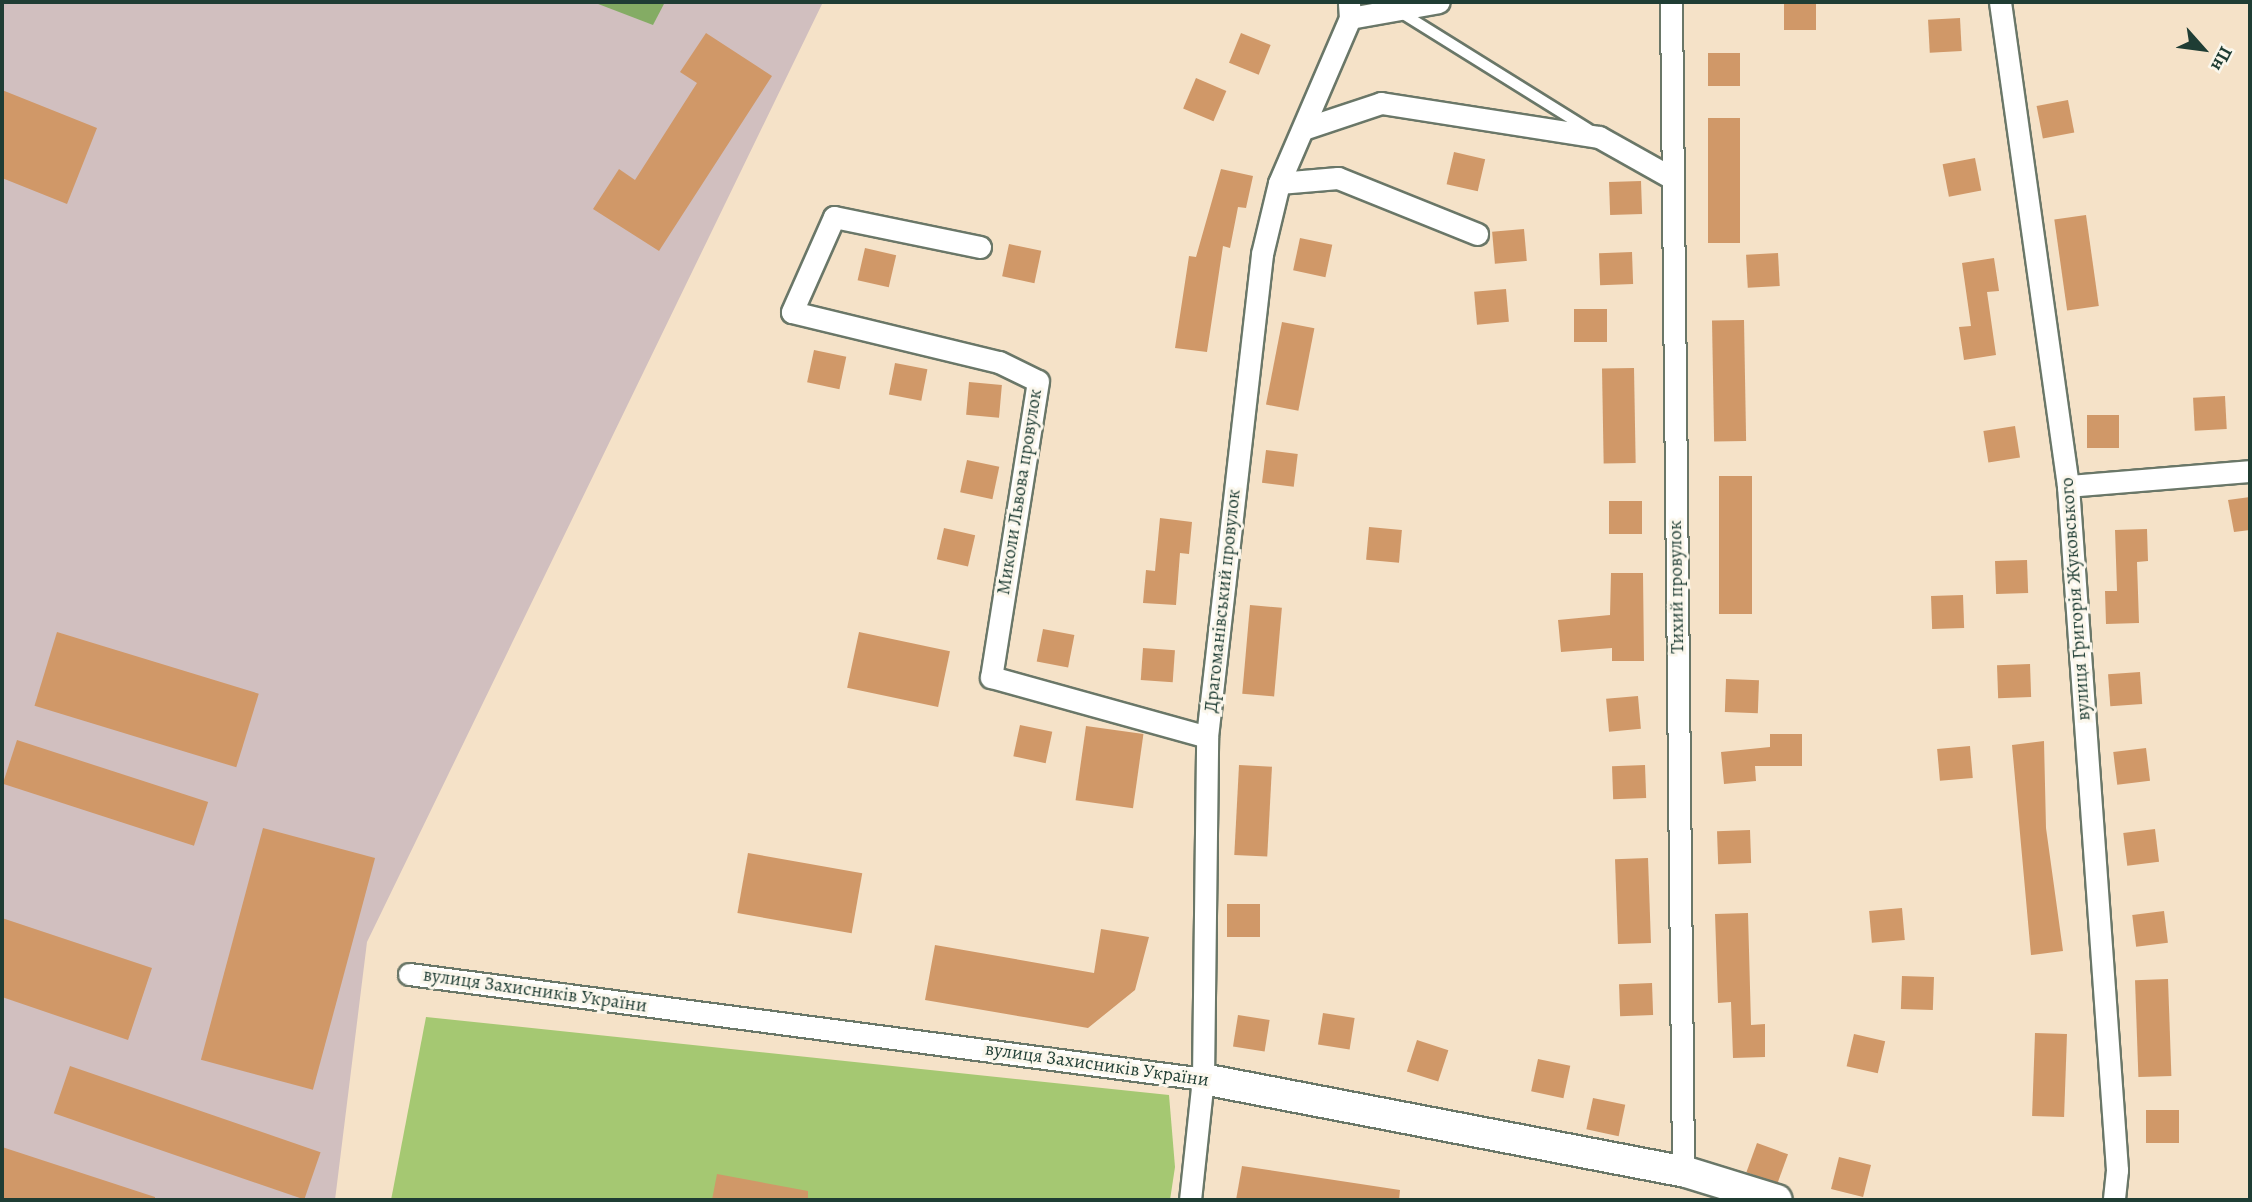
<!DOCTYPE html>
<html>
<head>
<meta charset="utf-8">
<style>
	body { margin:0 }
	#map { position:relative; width:2252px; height:1202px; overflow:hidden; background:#f5e2c8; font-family:Alegreya,serif }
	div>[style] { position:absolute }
	.industrial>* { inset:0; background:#d1bfbf }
	.green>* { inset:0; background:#a5c872 }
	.forest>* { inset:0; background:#84ac64 }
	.building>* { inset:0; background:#d09868; transform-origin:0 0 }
	.roads { filter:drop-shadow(2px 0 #6a7768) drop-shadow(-2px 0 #6a7768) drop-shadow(0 2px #6a7768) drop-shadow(0 -2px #6a7768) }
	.lane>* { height:10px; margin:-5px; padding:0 5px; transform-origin:5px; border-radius:5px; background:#fff }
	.street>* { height:21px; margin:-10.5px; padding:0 10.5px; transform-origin:10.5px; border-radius:10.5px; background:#fff }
	.secondary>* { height:30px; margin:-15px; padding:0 15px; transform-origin:15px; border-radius:15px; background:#fff }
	span { translate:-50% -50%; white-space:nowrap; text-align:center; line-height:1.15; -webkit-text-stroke:6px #fbf7ec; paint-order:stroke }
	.street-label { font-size:19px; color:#1f3d34 }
	.frame { position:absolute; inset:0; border:4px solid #1f3d34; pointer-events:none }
	.north { position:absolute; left:2168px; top:14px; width:70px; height:70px; -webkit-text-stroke:5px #fbf7ec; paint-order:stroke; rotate:118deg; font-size:19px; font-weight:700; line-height:28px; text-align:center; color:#1f3d34 }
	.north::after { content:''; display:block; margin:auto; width:24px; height:32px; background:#1f3d34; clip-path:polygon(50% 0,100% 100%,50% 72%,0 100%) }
</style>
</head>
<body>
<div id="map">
	<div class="industrial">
		<i style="clip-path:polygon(2px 2px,823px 2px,367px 942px,335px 1200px,2px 1200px)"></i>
	</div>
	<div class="green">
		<i style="clip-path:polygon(426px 1017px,1169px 1095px,1175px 1167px,1170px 1200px,391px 1200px)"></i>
	</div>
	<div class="forest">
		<i style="clip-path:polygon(593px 2px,665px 2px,653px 25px)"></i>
	</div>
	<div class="building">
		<i style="left:1784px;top:2px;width:32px;height:28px"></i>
		<i style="left:1960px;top:18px;width:33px;height:32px;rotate:87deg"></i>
		<i style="clip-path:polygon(706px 33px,772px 76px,659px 251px,593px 209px,619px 169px,635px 180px,697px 83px,680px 72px)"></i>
		<i style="left:1241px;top:33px;width:32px;height:32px;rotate:22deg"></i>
		<i style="left:1708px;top:53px;width:32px;height:33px"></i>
		<i style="left:1196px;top:78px;width:33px;height:33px;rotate:23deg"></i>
		<i style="clip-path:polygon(2px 90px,97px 128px,67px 204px,2px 178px)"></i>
		<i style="left:2068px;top:100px;width:33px;height:32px;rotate:79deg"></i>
		<i style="left:1740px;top:118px;width:125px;height:32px;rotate:90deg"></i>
		<i style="left:1454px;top:152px;width:32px;height:33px;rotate:13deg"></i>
		<i style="left:1975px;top:158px;width:33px;height:33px;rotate:79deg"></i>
		<i style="clip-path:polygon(1221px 169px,1253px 176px,1246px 208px,1238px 207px,1230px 248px,1223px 246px,1207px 352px,1175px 348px,1189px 256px,1196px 257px)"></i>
		<i style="left:1641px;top:181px;width:33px;height:32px;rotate:88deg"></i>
		<i style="left:2086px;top:215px;width:92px;height:32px;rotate:82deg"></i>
		<i style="left:1524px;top:229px;width:32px;height:32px;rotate:85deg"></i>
		<i style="left:1300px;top:238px;width:33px;height:33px;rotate:12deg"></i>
		<i style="left:1009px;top:244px;width:33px;height:33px;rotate:12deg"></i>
		<i style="left:865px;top:248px;width:32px;height:33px;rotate:13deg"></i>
		<i style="left:1632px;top:252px;width:32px;height:33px;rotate:88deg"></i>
		<i style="left:1778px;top:253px;width:33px;height:32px;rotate:87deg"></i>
		<i style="clip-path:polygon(1994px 258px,1999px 291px,1987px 292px,1996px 355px,1964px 360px,1959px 327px,1971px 326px,1962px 263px)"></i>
		<i style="left:1506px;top:289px;width:33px;height:32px;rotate:85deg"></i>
		<i style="left:1607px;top:309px;width:33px;height:33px;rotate:90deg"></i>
		<i style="left:1744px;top:320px;width:121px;height:32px;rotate:89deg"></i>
		<i style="left:1282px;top:322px;width:33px;height:84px;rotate:11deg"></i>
		<i style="left:814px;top:350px;width:33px;height:33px;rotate:12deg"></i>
		<i style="left:895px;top:363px;width:33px;height:32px;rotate:11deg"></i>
		<i style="left:1634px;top:368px;width:95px;height:32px;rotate:89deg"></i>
		<i style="left:969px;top:382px;width:33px;height:33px;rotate:5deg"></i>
		<i style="left:2225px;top:396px;width:33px;height:32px;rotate:87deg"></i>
		<i style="left:2087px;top:415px;width:32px;height:33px"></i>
		<i style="left:2015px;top:426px;width:32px;height:32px;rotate:81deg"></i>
		<i style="left:1266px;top:450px;width:32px;height:33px;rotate:7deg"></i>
		<i style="left:967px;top:460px;width:33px;height:33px;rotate:12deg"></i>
		<i style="left:1719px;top:476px;width:33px;height:138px"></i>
		<i style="clip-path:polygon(2250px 497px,2250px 530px,2234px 532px,2228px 500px)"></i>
		<i style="left:1609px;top:501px;width:33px;height:33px"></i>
		<i style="clip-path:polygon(1160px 518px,1192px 522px,1189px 554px,1180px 553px,1176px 605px,1143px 603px,1146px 570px,1155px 571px)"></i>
		<i style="left:1369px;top:527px;width:33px;height:33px;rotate:5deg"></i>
		<i style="left:944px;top:528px;width:32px;height:32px;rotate:13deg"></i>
		<i style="clip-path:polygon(2147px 529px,2148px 561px,2137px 562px,2139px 623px,2106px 624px,2105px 591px,2117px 591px,2115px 530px)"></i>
		<i style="left:2027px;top:560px;width:33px;height:32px;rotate:88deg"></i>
		<i style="clip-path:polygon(1611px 573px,1643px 573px,1644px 661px,1612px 661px,1612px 648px,1561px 652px,1558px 620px,1610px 615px)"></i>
		<i style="left:1963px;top:595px;width:33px;height:32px;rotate:88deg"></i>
		<i style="left:1250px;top:605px;width:32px;height:89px;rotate:5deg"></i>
		<i style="left:1043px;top:629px;width:32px;height:33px;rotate:11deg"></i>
		<i style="left:57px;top:632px;width:211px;height:77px;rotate:17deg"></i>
		<i style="left:859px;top:632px;width:93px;height:57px;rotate:12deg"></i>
		<i style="left:1143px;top:648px;width:32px;height:32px;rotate:4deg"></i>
		<i style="left:2030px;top:664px;width:33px;height:33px;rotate:88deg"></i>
		<i style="left:2140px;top:672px;width:32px;height:32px;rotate:86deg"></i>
		<i style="left:1726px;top:679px;width:33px;height:33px;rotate:2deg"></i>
		<i style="left:1638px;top:696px;width:33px;height:32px;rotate:85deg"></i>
		<i style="left:1020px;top:725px;width:33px;height:32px;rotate:12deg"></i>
		<i style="left:1086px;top:726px;width:58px;height:75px;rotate:8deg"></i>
		<i style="clip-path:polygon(1770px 734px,1802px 734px,1802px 766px,1755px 766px,1756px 781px,1724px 784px,1721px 752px,1770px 747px)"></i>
		<i style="left:17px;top:740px;width:201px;height:46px;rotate:18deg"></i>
		<i style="clip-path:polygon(2044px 741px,2046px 828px,2063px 951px,2031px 955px,2012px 745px)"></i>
		<i style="left:1970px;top:746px;width:32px;height:33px;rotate:85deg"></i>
		<i style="left:2146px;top:748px;width:33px;height:33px;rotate:83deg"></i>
		<i style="left:1239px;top:765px;width:33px;height:90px;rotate:3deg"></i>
		<i style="left:1645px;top:765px;width:33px;height:33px;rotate:88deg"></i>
		<i style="left:263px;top:828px;width:116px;height:240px;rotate:15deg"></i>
		<i style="left:2155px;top:829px;width:33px;height:32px;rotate:83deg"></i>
		<i style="left:1750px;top:830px;width:33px;height:33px;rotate:88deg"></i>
		<i style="left:748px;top:853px;width:116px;height:61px;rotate:10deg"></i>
		<i style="left:1648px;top:858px;width:85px;height:33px;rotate:88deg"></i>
		<i style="left:1227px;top:904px;width:33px;height:33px"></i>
		<i style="left:1902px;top:908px;width:32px;height:33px;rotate:85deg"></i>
		<i style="left:2164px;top:911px;width:32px;height:32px;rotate:83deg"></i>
		<i style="clip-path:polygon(1748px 913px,1751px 1025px,1765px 1024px,1765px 1057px,1733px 1058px,1731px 1002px,1718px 1003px,1715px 914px)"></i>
		<i style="clip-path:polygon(2px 918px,152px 968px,128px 1040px,2px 997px)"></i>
		<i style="clip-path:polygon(1101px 929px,1149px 937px,1135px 990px,1088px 1028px,925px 1000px,935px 945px,1094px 973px)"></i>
		<i style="left:1902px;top:976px;width:32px;height:33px;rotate:2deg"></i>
		<i style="left:2168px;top:979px;width:97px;height:33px;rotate:88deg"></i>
		<i style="left:1652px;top:983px;width:32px;height:33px;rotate:88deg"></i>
		<i style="left:1323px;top:1013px;width:32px;height:32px;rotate:9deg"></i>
		<i style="left:1238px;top:1015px;width:32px;height:32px;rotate:9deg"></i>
		<i style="left:2035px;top:1033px;width:32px;height:83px;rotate:2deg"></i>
		<i style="left:1854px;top:1034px;width:32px;height:33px;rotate:13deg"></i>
		<i style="left:1417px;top:1040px;width:33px;height:33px;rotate:18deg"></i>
		<i style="left:1538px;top:1059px;width:33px;height:33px;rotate:12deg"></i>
		<i style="left:70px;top:1066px;width:265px;height:50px;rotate:19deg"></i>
		<i style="left:1593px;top:1098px;width:33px;height:32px;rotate:12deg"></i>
		<i style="left:2146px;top:1110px;width:33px;height:33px"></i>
		<i style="left:1757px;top:1143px;width:33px;height:31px;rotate:20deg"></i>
		<i style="clip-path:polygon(2px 1147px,155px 1197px,155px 1200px,2px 1200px)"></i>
		<i style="left:1839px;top:1157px;width:33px;height:33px;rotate:14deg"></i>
		<i style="clip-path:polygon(1242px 1166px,1400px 1190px,1399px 1200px,1236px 1200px)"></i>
		<i style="clip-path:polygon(717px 1174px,808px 1191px,808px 1200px,712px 1200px)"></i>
	</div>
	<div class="roads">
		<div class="lane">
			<i style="left:1397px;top:10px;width:225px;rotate:31.9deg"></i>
		</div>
		<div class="street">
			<i style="left:1671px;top:2px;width:1169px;rotate:89.41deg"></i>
			<i style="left:2000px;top:2px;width:489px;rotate:82deg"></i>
			<i style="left:2068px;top:486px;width:686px;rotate:85.9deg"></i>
			<i style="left:2117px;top:1170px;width:30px;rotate:96deg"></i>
			<i style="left:1350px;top:18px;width:90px;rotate:-10.2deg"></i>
			<i style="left:1303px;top:129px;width:82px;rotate:-18.4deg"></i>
			<i style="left:1381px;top:103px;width:221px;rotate:8.9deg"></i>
			<i style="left:1599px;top:137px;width:84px;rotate:29.3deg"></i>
			<i style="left:1279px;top:183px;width:59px;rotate:-4.8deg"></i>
			<i style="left:1338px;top:178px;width:150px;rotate:21.9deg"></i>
			<i style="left:980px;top:247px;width:149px;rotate:-168.4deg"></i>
			<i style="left:834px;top:217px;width:104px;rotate:113.9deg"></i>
			<i style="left:792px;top:312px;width:213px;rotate:13.6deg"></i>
			<i style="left:999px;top:362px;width:43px;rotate:26deg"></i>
			<i style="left:1038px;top:381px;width:300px;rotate:99deg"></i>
			<i style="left:991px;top:677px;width:224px;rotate:15.5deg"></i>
			<i style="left:2068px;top:486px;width:183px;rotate:-4.7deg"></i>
			<i style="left:409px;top:974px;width:801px;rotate:7.53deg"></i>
			<i style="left:1190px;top:1200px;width:122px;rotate:-83.9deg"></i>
			<i style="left:1203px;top:1079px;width:342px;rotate:-89.3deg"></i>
			<i style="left:1207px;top:737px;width:486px;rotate:-83.5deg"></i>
			<i style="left:1262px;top:254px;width:73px;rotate:-76.5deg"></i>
			<i style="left:1279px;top:183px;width:180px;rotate:-66.7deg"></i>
			<i style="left:1350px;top:18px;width:16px;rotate:-94deg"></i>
		</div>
		<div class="secondary">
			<i style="left:1203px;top:1079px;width:489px;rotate:10.9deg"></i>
			<i style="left:1683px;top:1171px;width:98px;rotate:17.1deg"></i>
		</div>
	</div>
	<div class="street-label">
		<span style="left:1020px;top:492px;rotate:-81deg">Миколи Львова провулок</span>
		<span style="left:1677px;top:587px;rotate:-91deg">Тихий провулок</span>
		<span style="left:2076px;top:599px;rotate:-94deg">вулиця Григорія Жуковського</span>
		<span style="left:1223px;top:601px;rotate:-84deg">Драгоманівський провулок</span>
		<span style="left:535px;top:991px;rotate:8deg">вулиця Захисників України</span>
		<span style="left:1097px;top:1065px;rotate:8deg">вулиця Захисників України</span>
	</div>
	<div class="frame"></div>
	<div class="north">Пн</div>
</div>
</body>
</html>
